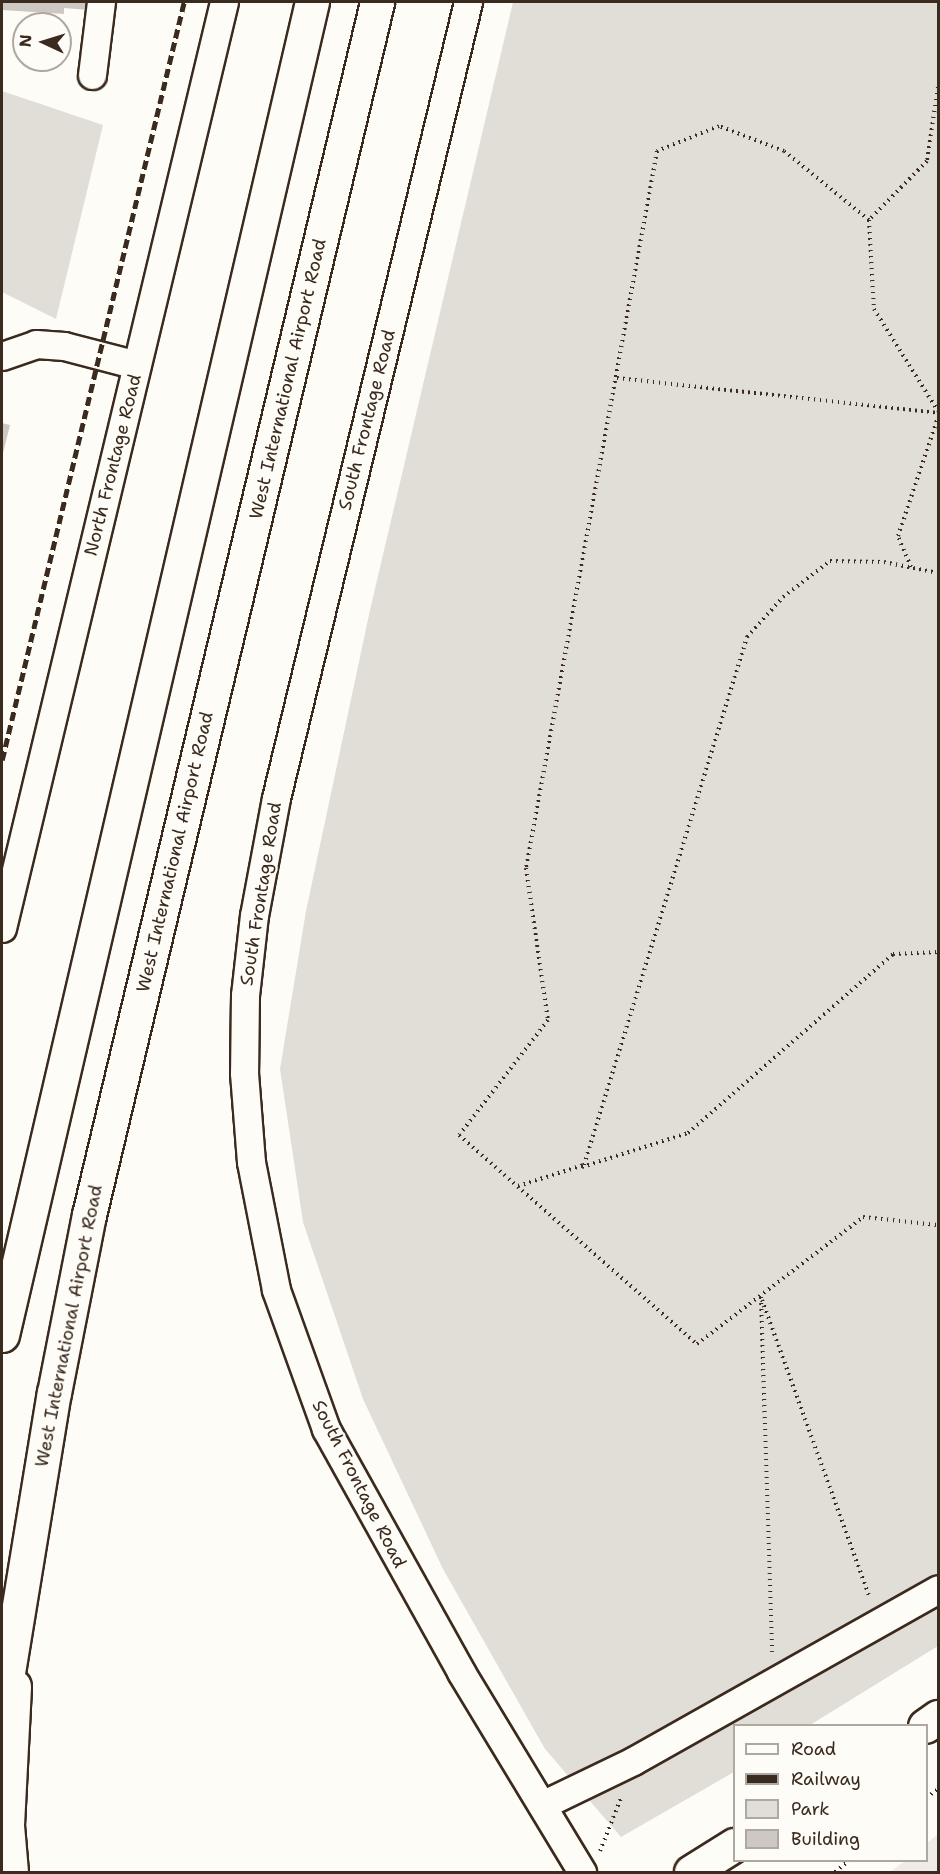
<!DOCTYPE html>
<html>
<head>
<meta charset="utf-8">
<style>
	body { margin:0 }
	#map { position:relative; width:940px; height:1874px; overflow:hidden; background:#fdfcf7; font-family:"Shantell Sans",sans-serif }
	div>[style] { position:absolute }
	.built>* { inset:0; background:#efece7 }
	.green>* { inset:0; background:#e1ded7 }
	.building>* { inset:0; background:#cdc8c2 }
	.path>* { height:4px; margin-top:-2px; transform-origin:0; background:repeating-linear-gradient(90deg,#3b2a1e 0 1.5px,transparent 0 6px) }
	.roads { filter:drop-shadow(2px 0 #3b2a1e) drop-shadow(-2px 0 #3b2a1e) drop-shadow(0 2px #3b2a1e) drop-shadow(0 -2px #3b2a1e) }
	.minor>* { height:27px; margin:-13.5px; padding:0 13.5px; transform-origin:13.5px; border-radius:13.5px; background:#fdfcf7 }
	.major>* { height:33px; margin:-16.5px; padding:0 16.5px; transform-origin:16.5px; border-radius:16.5px; background:#fdfcf7 }
	.rail>* { height:4.5px; margin-top:-2.25px; transform-origin:0; background:repeating-linear-gradient(90deg,#3b2a1e 0 9px,transparent 0 13.5px) }
	span { translate:-50% -50%; white-space:nowrap; text-align:center; line-height:1.15; -webkit-text-stroke:4.5px #fdfcf7; paint-order:stroke }
	.street-label { font-size:18px; color:#3b2a1e }
	.frame { position:absolute; inset:0; border:3px solid #3b2a1e; pointer-events:none }
	.legend { position:absolute; left:733px; top:1724px; width:195px; height:138px; box-sizing:border-box; background:#fdfcf7; border:2px solid #afa8a0; margin:0; padding:8px 10px; list-style:none; font-size:18px; color:#3b2a1e }
	.legend li { display:flex; align-items:center; gap:12px; height:30px }
	.legend b { width:30px; border:2px solid #afa8a0 }
	.north { position:absolute; left:12px; top:12px; width:60px; height:60px; box-sizing:border-box; background:#fdfcf7; border:2px solid #afa8a0; border-radius:50%; rotate:274deg; font-size:16px; font-weight:700; line-height:24px; text-align:center; color:#3b2a1e }
	.north::after { content:''; display:block; margin:auto; width:21px; height:27px; background:#3b2a1e; clip-path:polygon(50% 0,100% 100%,50% 72%,0 100%) }
</style>
</head>
<body>
<div id="map">
	<div class="built">
		<i style="clip-path:polygon(938px 1834px,938px 1872px,890px 1872px,905px 1861px,926px 1860px,927px 1843px)"></i>
	</div>
	<div class="green">
		<i style="clip-path:polygon(513px 2px,938px 2px,938px 1646px,810px 1725px,734px 1726px,734px 1772px,621px 1837px,545px 1749px,443px 1569px,363px 1399px,303px 1222px,280px 1069px,306px 911px,370px 610px)"></i>
		<i style="clip-path:polygon(2px 91px,103px 125px,56px 319px,2px 292px)"></i>
	</div>
	<div class="building">
		<i style="clip-path:polygon(2px 2px,90px 2px,89px 10px,64px 8px,64px 14px,2px 10px)"></i>
		<i style="clip-path:polygon(2px 423px,10px 425px,2px 457px)"></i>
	</div>
	<div class="path">
		<i style="left:938px;top:87px;width:75px;rotate:98.5deg"></i>
		<i style="left:927px;top:161px;width:83px;rotate:134.5deg"></i>
		<i style="left:869px;top:220px;width:109px;rotate:-140.9deg"></i>
		<i style="left:784px;top:151px;width:70px;rotate:-159deg"></i>
		<i style="left:719px;top:126px;width:67px;rotate:158deg"></i>
		<i style="left:657px;top:151px;width:729px;rotate:100.35deg"></i>
		<i style="left:526px;top:868px;width:154px;rotate:81.8deg"></i>
		<i style="left:548px;top:1020px;width:145px;rotate:127.7deg"></i>
		<i style="left:459px;top:1135px;width:317px;rotate:41.3deg"></i>
		<i style="left:697px;top:1344px;width:209px;rotate:-37.4deg"></i>
		<i style="left:863px;top:1217px;width:75px;rotate:6.1deg"></i>
		<i style="left:869px;top:220px;width:89px;rotate:86.8deg"></i>
		<i style="left:874px;top:309px;width:120px;rotate:57.9deg"></i>
		<i style="left:617px;top:378px;width:323px;rotate:6.2deg"></i>
		<i style="left:911px;top:567px;width:34px;rotate:-113deg"></i>
		<i style="left:898px;top:536px;width:126px;rotate:-71.4deg"></i>
		<i style="left:582px;top:1167px;width:111px;rotate:-17.8deg"></i>
		<i style="left:688px;top:1133px;width:272px;rotate:-41.1deg"></i>
		<i style="left:893px;top:954px;width:45px;rotate:-2.5deg"></i>
		<i style="left:518px;top:1186px;width:69px;rotate:-17.7deg"></i>
		<i style="left:584px;top:1165px;width:553px;rotate:-72.84deg"></i>
		<i style="left:747px;top:637px;width:54px;rotate:-48deg"></i>
		<i style="left:783px;top:597px;width:59px;rotate:-37.5deg"></i>
		<i style="left:830px;top:561px;width:54px;rotate:1.1deg"></i>
		<i style="left:884px;top:562px;width:55px;rotate:11.5deg"></i>
		<i style="left:761px;top:1297px;width:355px;rotate:88.2deg"></i>
		<i style="left:762px;top:1300px;width:317px;rotate:70.1deg"></i>
		<i style="left:926px;top:1798px;width:15px;rotate:-37deg"></i>
		<i style="left:600px;top:1851px;width:57px;rotate:-68.4deg"></i>
		<i style="left:835px;top:1872px;width:19px;rotate:-39deg"></i>
	</div>
	<div class="roads">
		<div class="minor">
			<i style="left:468px;top:2px;width:819px;rotate:103.56deg"></i>
			<i style="left:276px;top:798px;width:119px;rotate:100.6deg"></i>
			<i style="left:254px;top:915px;width:81px;rotate:96.4deg"></i>
			<i style="left:245px;top:995px;width:78px;rotate:90.7deg"></i>
			<i style="left:244px;top:1073px;width:89px;rotate:85.5deg"></i>
			<i style="left:251px;top:1162px;width:130px;rotate:78.9deg"></i>
			<i style="left:276px;top:1290px;width:148px;rotate:70.2deg"></i>
			<i style="left:326px;top:1429px;width:278px;rotate:60.9deg"></i>
			<i style="left:461px;top:1672px;width:234px;rotate:58.8deg"></i>
			<i style="left:92px;top:75px;width:74px;rotate:-83deg"></i>
			<i style="left:2px;top:356px;width:36px;rotate:-19deg"></i>
			<i style="left:36px;top:344px;width:28px;rotate:4deg"></i>
			<i style="left:64px;top:346px;width:75px;rotate:14.6deg"></i>
			<i style="left:2px;top:928px;width:952px;rotate:-76.52deg"></i>
			<i style="left:542px;top:1805px;width:101px;rotate:-25.8deg"></i>
			<i style="left:633px;top:1761px;width:350px;rotate:-29.4deg"></i>
		</div>
		<div class="major">
			<i style="left:2px;top:1335px;width:1369px;rotate:-76.91deg"></i>
			<i style="left:2px;top:1709px;width:320px;rotate:-80.7deg"></i>
			<i style="left:54px;top:1393px;width:181px;rotate:-78.9deg"></i>
			<i style="left:89px;top:1215px;width:1247px;rotate:-76.64deg"></i>
			<i style="left:925px;top:1726px;width:16px;rotate:-35deg"></i>
			<i style="left:11px;top:1872px;width:47px;rotate:-94.9deg"></i>
			<i style="left:7px;top:1825px;width:139px;rotate:-87.1deg"></i>
			<i style="left:691px;top:1872px;width:51px;rotate:-32.1deg"></i>
		</div>
	</div>
	<div class="rail">
		<i style="left:2px;top:760px;width:780px;rotate:-76.5deg"></i>
	</div>
	<div class="street-label">
		<span style="left:288px;top:379px;rotate:-77deg">West International Airport Road</span>
		<span style="left:367px;top:420px;rotate:-76deg">South Frontage Road</span>
		<span style="left:113px;top:465px;rotate:-76deg">North Frontage Road</span>
		<span style="left:175px;top:852px;rotate:-77deg">West International Airport Road</span>
		<span style="left:261px;top:894px;rotate:-81deg">South Frontage Road</span>
		<span style="left:69px;top:1326px;rotate:-79deg">West International Airport Road</span>
		<span style="left:359px;top:1484px;rotate:63deg">South Frontage Road</span>
	</div>
	<div class="frame"></div>
	<ul class="legend">
	<li><b style="height:8px;background:#fdfcf7"></b>Road</li>
	<li><b style="height:8px;background:#3b2a1e"></b>Railway</li>
	<li><b style="height:16px;background:#e1ded7"></b>Park</li>
	<li><b style="height:16px;background:#cdc8c2"></b>Building</li>
	</ul>
	<div class="north">N</div>
</div>
</body>
</html>
